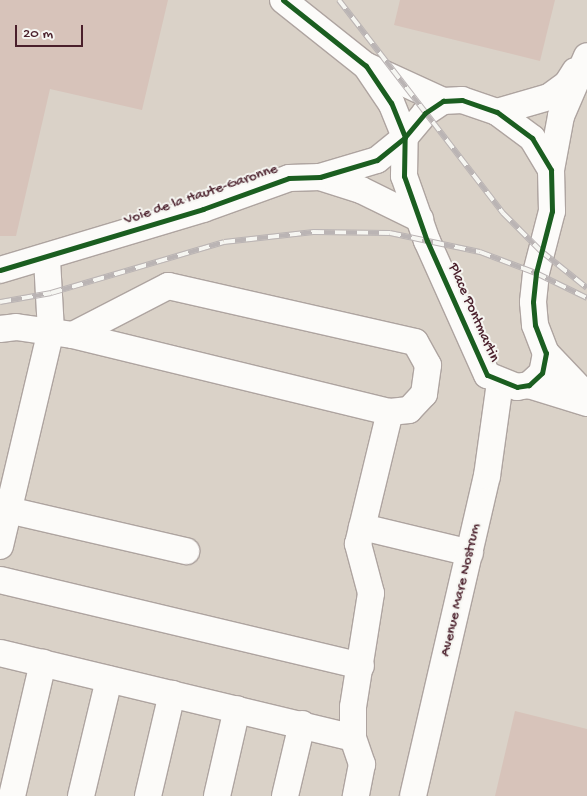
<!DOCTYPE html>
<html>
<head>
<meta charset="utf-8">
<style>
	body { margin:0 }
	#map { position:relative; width:587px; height:796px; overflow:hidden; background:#ece5da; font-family:"Gochi Hand",sans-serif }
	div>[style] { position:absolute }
	.industrial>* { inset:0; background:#dad2c8; transform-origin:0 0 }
	.building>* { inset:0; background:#d7c3ba }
	.roads { filter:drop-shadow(1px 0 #aea4a0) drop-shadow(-1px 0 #aea4a0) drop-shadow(0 1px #aea4a0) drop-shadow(0 -1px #aea4a0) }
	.minor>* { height:26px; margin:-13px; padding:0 13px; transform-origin:13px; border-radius:13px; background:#fcfbf9 }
	.rail>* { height:5.5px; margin-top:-2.75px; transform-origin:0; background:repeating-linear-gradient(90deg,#f6f6f2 0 11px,#bab4b4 0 22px); box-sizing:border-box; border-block:1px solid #bab4b4 }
	.cycleway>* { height:5px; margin:-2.5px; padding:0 2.5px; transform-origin:2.5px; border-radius:2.5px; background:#1b5e20 }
	span { translate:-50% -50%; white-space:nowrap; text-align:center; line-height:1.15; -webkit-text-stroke:4px #f6f6f2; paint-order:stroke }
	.street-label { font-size:15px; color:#4a1f2b }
	.scale { position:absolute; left:15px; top:25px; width:68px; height:22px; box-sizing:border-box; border:2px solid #4a1f2b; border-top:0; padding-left:6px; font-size:15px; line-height:18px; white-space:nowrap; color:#4a1f2b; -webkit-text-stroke:4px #f6f6f2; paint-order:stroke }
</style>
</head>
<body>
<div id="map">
	<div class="industrial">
		<i style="left:0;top:0;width:587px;height:796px"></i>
	</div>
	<div class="building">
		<i style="clip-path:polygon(0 0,168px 0,142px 110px,50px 89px,16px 236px,0 236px)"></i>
		<i style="clip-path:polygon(400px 0,555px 0,540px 61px,394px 25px)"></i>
		<i style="clip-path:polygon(515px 711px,587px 729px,587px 796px,495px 796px)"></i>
	</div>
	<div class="roads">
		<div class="minor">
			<i style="left:367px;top:66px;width:84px;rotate:24.7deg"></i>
			<i style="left:462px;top:100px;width:37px;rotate:19deg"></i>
			<i style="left:497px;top:112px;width:44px;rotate:36.6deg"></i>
			<i style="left:532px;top:138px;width:37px;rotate:59deg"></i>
			<i style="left:551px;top:170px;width:41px;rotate:88.6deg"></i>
			<i style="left:552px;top:211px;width:64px;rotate:104.5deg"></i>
			<i style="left:536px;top:273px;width:29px;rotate:96deg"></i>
			<i style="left:533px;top:302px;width:23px;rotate:85deg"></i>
			<i style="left:535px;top:325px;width:30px;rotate:69deg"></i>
			<i style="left:546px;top:353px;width:20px;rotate:101deg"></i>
			<i style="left:542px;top:373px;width:18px;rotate:137deg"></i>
			<i style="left:529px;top:385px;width:12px;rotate:171deg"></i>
			<i style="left:517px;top:387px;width:32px;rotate:-158deg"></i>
			<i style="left:487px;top:375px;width:147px;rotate:-114.1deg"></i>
			<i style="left:427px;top:241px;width:69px;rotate:-109.5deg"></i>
			<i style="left:404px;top:176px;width:39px;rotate:-89deg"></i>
			<i style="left:405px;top:137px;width:31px;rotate:-50deg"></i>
			<i style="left:425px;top:113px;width:22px;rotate:-34deg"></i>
			<i style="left:443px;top:101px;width:19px;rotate:-3deg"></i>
			<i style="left:497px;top:112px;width:54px;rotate:-16.1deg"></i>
			<i style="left:549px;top:97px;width:22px;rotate:-36deg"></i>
			<i style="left:567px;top:84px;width:15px;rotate:-58deg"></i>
			<i style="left:551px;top:170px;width:55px;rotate:-79.5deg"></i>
			<i style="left:561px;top:116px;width:65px;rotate:-66.6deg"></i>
			<i style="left:320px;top:177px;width:43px;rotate:17.6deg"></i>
			<i style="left:361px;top:190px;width:66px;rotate:26.2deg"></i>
			<i style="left:0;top:270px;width:212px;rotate:-16.7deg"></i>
			<i style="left:203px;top:209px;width:91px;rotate:-19.8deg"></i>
			<i style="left:289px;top:178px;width:31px;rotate:-2deg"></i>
			<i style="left:320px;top:177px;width:59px;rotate:-16.6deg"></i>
			<i style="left:377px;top:160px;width:36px;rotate:-39deg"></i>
			<i style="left:405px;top:137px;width:37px;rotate:-112deg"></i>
			<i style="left:391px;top:103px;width:45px;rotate:-124deg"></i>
			<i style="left:366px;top:66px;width:106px;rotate:-141.5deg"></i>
			<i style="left:0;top:329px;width:16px;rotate:-7deg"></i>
			<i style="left:16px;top:327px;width:58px;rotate:8deg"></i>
			<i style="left:73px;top:335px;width:326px;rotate:13.7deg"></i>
			<i style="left:390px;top:412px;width:19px;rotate:-6deg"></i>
			<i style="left:409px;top:410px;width:22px;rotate:-47deg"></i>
			<i style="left:424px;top:394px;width:29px;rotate:-82deg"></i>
			<i style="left:428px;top:365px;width:26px;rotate:-119deg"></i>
			<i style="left:415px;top:342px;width:253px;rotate:-167.2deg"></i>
			<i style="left:168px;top:286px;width:107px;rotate:152.7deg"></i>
			<i style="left:546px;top:353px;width:59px;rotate:46.4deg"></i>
			<i style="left:529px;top:385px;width:61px;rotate:17.2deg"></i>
			<i style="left:8px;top:510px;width:183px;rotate:13deg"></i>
			<i style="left:362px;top:527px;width:111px;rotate:13.5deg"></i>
			<i style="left:0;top:546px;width:221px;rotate:-76.7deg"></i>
			<i style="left:51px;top:331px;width:72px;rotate:-93.2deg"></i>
			<i style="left:0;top:580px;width:371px;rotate:13.4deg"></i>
			<i style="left:0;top:653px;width:363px;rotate:13.5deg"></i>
			<i style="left:353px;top:738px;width:31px;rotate:-90deg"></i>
			<i style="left:353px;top:707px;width:115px;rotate:-81deg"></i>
			<i style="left:371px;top:593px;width:51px;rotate:-104.9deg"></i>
			<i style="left:358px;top:544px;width:136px;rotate:-76.4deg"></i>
			<i style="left:353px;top:738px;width:28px;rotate:71deg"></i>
			<i style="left:362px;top:764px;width:33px;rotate:101deg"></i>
			<i style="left:12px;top:796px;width:137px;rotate:-76.9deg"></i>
			<i style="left:81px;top:796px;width:120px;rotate:-76.5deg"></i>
			<i style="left:148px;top:796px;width:105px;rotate:-76.8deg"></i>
			<i style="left:217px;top:796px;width:89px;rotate:-77.1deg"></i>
			<i style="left:285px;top:796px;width:74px;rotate:-76.7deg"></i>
			<i style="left:413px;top:796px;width:328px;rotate:-77deg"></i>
			<i style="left:487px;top:476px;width:95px;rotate:-82.1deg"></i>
		</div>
	</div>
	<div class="rail">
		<i style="left:339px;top:0;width:269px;rotate:52.4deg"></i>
		<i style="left:503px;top:213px;width:54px;rotate:45deg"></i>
		<i style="left:541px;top:251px;width:59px;rotate:38.8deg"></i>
		<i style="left:0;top:302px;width:52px;rotate:-10deg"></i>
		<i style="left:51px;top:293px;width:180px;rotate:-16.4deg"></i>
		<i style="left:224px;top:242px;width:90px;rotate:-6.4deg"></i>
		<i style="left:313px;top:232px;width:77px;rotate:0.7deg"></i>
		<i style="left:390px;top:233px;width:92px;rotate:11.9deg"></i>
		<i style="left:480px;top:252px;width:60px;rotate:20.6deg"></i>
		<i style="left:536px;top:273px;width:57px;rotate:26.1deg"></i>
	</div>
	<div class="cycleway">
		<i style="left:462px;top:100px;width:37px;rotate:19deg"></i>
		<i style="left:497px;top:112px;width:44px;rotate:36.6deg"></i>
		<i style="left:532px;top:138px;width:37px;rotate:59deg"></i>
		<i style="left:551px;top:170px;width:41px;rotate:88.6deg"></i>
		<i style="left:552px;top:211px;width:64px;rotate:104.5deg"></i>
		<i style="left:536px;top:273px;width:29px;rotate:96deg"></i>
		<i style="left:533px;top:302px;width:23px;rotate:85deg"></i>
		<i style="left:535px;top:325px;width:30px;rotate:69deg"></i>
		<i style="left:546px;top:353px;width:20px;rotate:101deg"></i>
		<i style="left:542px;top:373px;width:18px;rotate:137deg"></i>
		<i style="left:529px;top:385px;width:12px;rotate:171deg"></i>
		<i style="left:517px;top:387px;width:32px;rotate:-158deg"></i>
		<i style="left:487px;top:375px;width:147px;rotate:-114.1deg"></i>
		<i style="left:427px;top:241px;width:69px;rotate:-109.5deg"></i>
		<i style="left:404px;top:176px;width:39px;rotate:-89deg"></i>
		<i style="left:405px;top:137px;width:31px;rotate:-50deg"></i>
		<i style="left:425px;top:113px;width:22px;rotate:-34deg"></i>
		<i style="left:443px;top:101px;width:19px;rotate:-3deg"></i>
		<i style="left:0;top:270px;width:212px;rotate:-16.7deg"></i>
		<i style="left:203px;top:209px;width:91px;rotate:-19.8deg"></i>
		<i style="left:289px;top:178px;width:31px;rotate:-2deg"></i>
		<i style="left:320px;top:177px;width:59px;rotate:-16.6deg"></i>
		<i style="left:377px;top:160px;width:36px;rotate:-39deg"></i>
		<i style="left:405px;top:137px;width:37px;rotate:-112deg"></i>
		<i style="left:391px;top:103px;width:45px;rotate:-124deg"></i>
		<i style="left:366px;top:66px;width:106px;rotate:-141.5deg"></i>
	</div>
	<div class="street-label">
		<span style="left:201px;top:195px;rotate:-19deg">Voie de la Haute-Garonne</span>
		<span style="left:473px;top:313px;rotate:66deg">Place Pontmartin</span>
		<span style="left:461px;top:590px;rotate:-77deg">Avenue Mare Nostrum</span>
	</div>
	<div class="scale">20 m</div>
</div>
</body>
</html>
